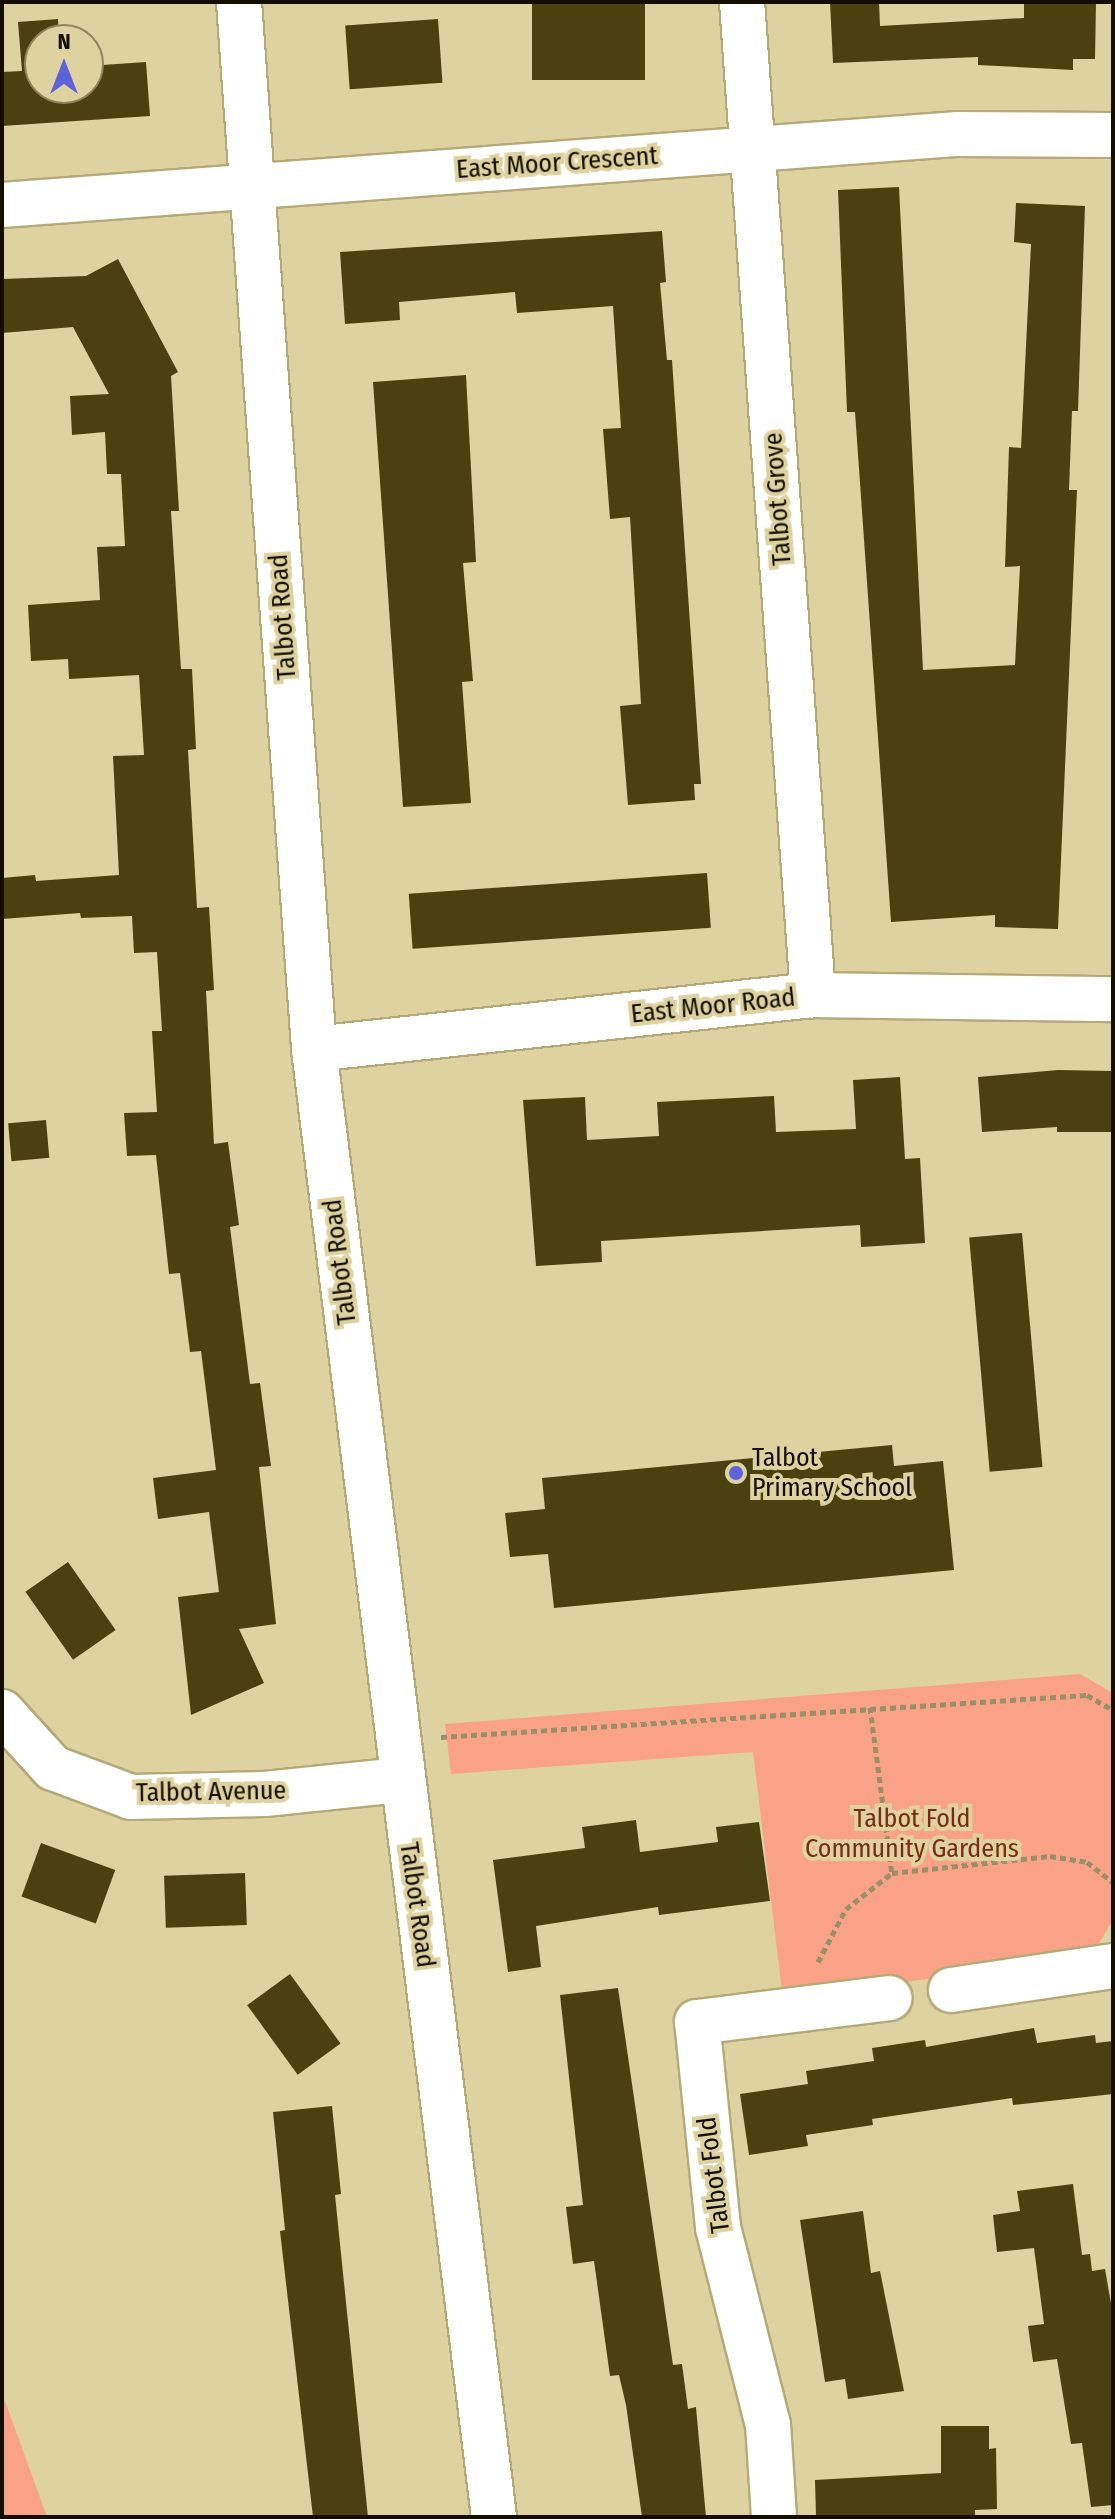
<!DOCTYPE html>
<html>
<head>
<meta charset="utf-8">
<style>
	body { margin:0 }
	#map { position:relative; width:1115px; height:2519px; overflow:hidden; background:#ded3a0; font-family:"Fira Sans Condensed",sans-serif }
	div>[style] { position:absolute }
	.green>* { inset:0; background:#faa288 }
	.building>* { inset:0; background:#4b4110; transform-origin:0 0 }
	.path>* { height:5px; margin-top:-2.5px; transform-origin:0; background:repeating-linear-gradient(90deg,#999069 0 6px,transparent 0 10px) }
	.roads { filter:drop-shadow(2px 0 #b4aa78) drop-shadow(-2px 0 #b4aa78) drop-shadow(0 2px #b4aa78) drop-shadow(0 -2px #b4aa78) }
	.minor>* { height:44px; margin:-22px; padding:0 22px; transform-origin:22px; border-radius:22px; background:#fff }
	.tertiary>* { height:44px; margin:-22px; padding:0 22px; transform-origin:22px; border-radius:22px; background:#fff }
	.dots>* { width:22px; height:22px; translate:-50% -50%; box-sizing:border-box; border:4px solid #ded3a0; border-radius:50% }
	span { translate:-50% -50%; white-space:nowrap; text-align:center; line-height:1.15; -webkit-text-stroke:8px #ded3a0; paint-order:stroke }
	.street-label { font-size:26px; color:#130f00 }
	.poi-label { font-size:26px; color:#130f00 }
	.left { translate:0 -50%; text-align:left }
	.park-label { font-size:26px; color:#792c13 }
	.frame { position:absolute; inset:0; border:4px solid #130f00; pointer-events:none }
	.north { position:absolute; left:24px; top:24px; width:80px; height:80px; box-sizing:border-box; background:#ded3a0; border:2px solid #8d8560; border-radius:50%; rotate:0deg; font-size:22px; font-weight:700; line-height:32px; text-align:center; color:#130f00 }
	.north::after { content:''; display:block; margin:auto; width:28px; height:36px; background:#5f63db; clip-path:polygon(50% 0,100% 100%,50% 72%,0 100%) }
</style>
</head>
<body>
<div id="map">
	<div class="green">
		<i style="clip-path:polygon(1080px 1674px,1113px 1693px,1113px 1919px,1092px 1956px,783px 1999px,753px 1752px,451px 1774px,445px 1724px)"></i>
		<i style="clip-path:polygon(2px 2393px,47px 2517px,2px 2517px)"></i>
	</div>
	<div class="building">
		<i style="left:532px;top:2px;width:113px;height:78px"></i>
		<i style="clip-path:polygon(830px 2px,879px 2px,880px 26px,1024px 18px,1024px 2px,1096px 2px,1095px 59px,1073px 59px,1073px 70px,978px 65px,978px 57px,833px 63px)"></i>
		<i style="clip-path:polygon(58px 19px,59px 40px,40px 40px,40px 88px,88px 88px,88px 66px,146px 62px,150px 116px,2px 126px,2px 72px,22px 71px,18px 22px)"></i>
		<i style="left:438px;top:19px;width:64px;height:93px;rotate:86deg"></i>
		<i style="clip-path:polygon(899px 187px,923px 670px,1015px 665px,1020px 566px,1005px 567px,1009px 447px,1021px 448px,1031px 244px,1014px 242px,1016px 203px,1085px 206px,1078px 411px,1072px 411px,1069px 490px,1077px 490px,1058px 929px,995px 927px,995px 915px,891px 922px,855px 412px,847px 412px,838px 190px)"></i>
		<i style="clip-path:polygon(662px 231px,666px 282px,660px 283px,667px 360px,672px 360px,701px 784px,694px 784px,695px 800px,628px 805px,620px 706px,641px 704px,630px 517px,610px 519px,603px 429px,621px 428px,613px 306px,517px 313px,515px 292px,399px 302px,400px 320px,345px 324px,340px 252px)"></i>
		<i style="clip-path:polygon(118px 259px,178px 372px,171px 376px,179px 511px,171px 511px,181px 669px,192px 669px,196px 749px,188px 750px,197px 908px,209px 907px,214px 990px,206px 991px,214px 1144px,228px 1142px,239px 1225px,230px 1227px,250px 1384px,260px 1383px,271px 1466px,259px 1467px,276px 1624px,239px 1629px,264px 1683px,191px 1715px,178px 1597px,219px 1592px,209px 1512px,158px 1519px,153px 1478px,216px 1470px,201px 1351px,190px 1352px,180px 1273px,169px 1274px,156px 1155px,127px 1156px,124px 1113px,157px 1112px,152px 1031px,162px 1031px,157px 952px,134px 953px,132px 916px,81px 918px,80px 913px,2px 919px,2px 878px,35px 875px,36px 881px,119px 875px,113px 756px,144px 755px,139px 675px,69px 679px,68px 659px,31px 661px,28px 605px,100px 600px,97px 547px,125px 546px,121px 474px,107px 474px,105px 432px,72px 435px,70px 396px,109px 394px,73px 327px,2px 333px,2px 279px,86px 276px)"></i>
		<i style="clip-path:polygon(466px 375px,476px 562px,463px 563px,473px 681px,462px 682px,471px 803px,403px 807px,373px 382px)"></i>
		<i style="left:707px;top:873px;width:55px;height:299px;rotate:86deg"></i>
		<i style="clip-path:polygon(1058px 1070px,1112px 1071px,1111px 1132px,1057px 1132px,1057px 1127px,982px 1132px,978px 1077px)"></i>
		<i style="clip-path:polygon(900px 1077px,905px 1159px,920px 1158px,925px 1243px,861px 1247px,860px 1225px,601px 1241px,602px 1262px,536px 1266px,523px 1100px,585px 1097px,587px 1140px,659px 1136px,657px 1102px,774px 1096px,776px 1132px,856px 1129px,853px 1080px)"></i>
		<i style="left:46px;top:1120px;width:38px;height:38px;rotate:85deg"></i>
		<i style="left:1022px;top:1233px;width:235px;height:53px;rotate:85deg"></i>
		<i style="clip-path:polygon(892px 1445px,894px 1466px,943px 1461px,954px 1570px,554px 1608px,548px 1554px,510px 1557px,505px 1513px,545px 1509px,542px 1478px)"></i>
		<i style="left:68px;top:1562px;width:83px;height:52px;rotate:55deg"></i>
		<i style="clip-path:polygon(636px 1820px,640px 1852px,718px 1842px,716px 1827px,759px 1822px,770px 1901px,659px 1915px,658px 1907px,536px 1926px,541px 1967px,508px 1972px,493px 1860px,585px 1848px,582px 1827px)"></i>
		<i style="left:41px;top:1843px;width:79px;height:57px;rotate:20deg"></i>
		<i style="left:245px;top:1873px;width:52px;height:81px;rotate:88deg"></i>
		<i style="left:290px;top:1974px;width:86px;height:53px;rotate:54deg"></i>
		<i style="clip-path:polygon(618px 1988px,673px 2365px,682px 2364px,688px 2409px,696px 2407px,706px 2517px,642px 2517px,626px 2405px,619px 2375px,610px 2376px,594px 2261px,573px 2264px,566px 2207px,583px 2205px,560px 1995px)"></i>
		<i style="clip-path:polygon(1034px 2028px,1037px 2043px,1095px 2035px,1096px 2043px,1113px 2041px,1113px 2094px,1013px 2105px,1012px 2098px,872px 2119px,873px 2125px,806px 2135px,808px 2146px,749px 2155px,740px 2094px,808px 2084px,806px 2071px,874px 2061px,872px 2048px,925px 2040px,926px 2047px)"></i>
		<i style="clip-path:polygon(332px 2106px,341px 2194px,335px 2195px,368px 2517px,313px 2517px,280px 2231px,285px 2230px,273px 2112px)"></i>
		<i style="clip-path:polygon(1073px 2184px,1082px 2255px,1090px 2254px,1092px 2271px,1105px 2269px,1113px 2315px,1113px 2505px,1091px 2507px,1082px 2443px,1071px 2444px,1057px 2359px,1033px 2362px,1028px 2326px,1044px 2324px,1034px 2248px,997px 2252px,993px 2215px,1020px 2211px,1017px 2191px)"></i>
		<i style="clip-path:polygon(863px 2211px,871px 2273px,880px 2271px,904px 2391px,848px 2399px,845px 2379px,825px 2382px,800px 2220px)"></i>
		<i style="clip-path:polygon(941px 2426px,989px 2426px,989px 2449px,996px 2448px,997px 2509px,975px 2510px,975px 2517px,816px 2517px,815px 2480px,941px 2473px)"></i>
	</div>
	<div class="path">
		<i style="left:870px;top:1707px;width:167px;rotate:82.5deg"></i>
		<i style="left:892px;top:1873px;width:159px;rotate:-6.1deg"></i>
		<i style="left:1050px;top:1856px;width:37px;rotate:9deg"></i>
		<i style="left:1087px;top:1862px;width:33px;rotate:38deg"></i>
		<i style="left:441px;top:1737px;width:647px;rotate:-3.72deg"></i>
		<i style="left:1087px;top:1695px;width:30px;rotate:30deg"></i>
		<i style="left:818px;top:1962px;width:60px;rotate:-62.2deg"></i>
		<i style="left:846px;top:1909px;width:58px;rotate:-38deg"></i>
	</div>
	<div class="roads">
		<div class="minor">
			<i style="left:742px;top:2px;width:996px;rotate:85.91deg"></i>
			<i style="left:2px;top:205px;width:959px;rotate:-4.25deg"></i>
			<i style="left:958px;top:134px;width:155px;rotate:0.4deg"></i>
			<i style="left:314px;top:1049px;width:502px;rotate:-6.18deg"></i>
			<i style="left:813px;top:995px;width:300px;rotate:0.8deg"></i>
			<i style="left:2px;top:1712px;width:76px;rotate:47.7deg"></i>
			<i style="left:53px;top:1768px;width:83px;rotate:20.4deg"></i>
			<i style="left:131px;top:1797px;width:134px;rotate:-1.3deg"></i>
			<i style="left:265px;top:1794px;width:137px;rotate:-5.9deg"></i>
			<i style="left:951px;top:1990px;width:164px;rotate:-8.4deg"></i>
			<i style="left:774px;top:2517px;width:92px;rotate:-93.7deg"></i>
			<i style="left:768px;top:2425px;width:204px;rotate:-104.2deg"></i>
			<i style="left:718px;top:2227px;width:206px;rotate:-95.8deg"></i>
			<i style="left:697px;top:2022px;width:194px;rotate:-7.1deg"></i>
		</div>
		<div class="tertiary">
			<i style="left:239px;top:2px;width:1050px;rotate:85.9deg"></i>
			<i style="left:314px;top:1049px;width:1479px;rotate:83.01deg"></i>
		</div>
	</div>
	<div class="dots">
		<i style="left:736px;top:1473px;background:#5f63db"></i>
	</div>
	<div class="street-label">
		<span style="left:557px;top:163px;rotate:-4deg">East Moor Crescent</span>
		<span style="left:778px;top:499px;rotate:-94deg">Talbot Grove</span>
		<span style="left:283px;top:617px;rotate:-94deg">Talbot Road</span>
		<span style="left:713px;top:1006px;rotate:-6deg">East Moor Road</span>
		<span style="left:340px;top:1262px;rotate:-97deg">Talbot Road</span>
		<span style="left:211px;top:1792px;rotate:-1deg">Talbot Avenue</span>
		<span style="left:417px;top:1905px;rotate:82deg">Talbot Road</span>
		<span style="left:714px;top:2175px;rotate:-97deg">Talbot Fold</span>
	</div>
	<div class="poi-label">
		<span class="left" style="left:752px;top:1473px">Talbot<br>Primary School</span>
	</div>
	<div class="park-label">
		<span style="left:912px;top:1834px">Talbot Fold<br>Community Gardens</span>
	</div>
	<div class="frame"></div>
	<div class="north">N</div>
</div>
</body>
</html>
